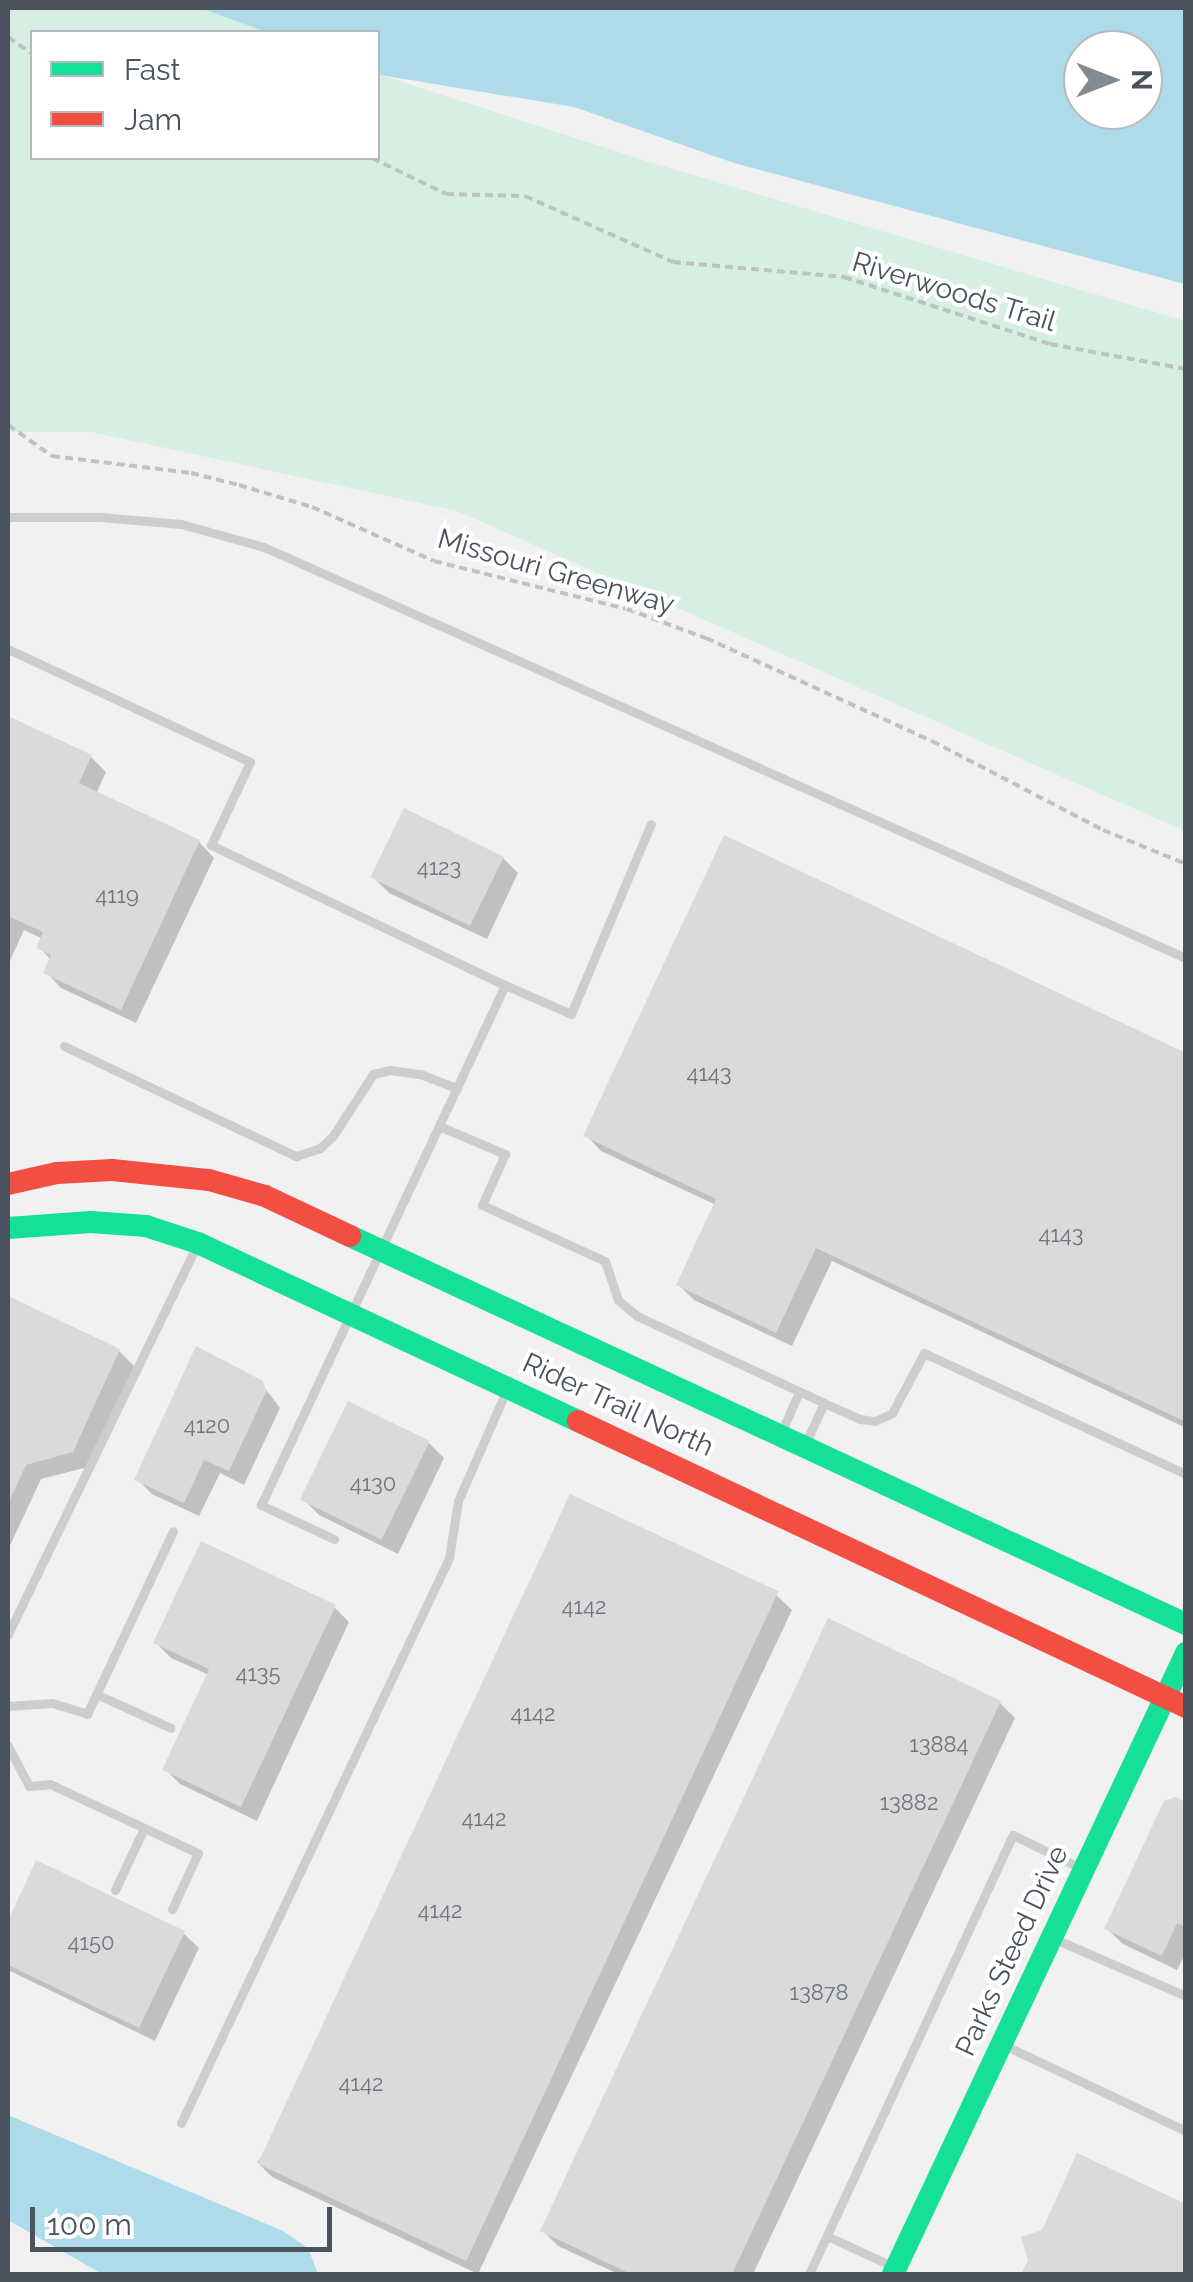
<!DOCTYPE html>
<html>
<head>
<meta charset="utf-8">
<style>
	body { margin:0 }
	#map { position:relative; width:1193px; height:2282px; overflow:hidden; background:#f1f1f1; font-family:Raleway,sans-serif }
	div>[style] { position:absolute }
	.green>* { inset:0; background:#d7efe2 }
	.water>* { inset:0; background:#aedbea }
	.shadow>* { inset:0; background:#0003 }
	.building>* { inset:0; background:#dadadb; transform-origin:0 0 }
	.path>* { height:4px; margin-top:-2px; transform-origin:0; background:repeating-linear-gradient(90deg,#bac4c1 0 8px,transparent 0 13px) }
	.lane>* { height:9px; margin:-4.5px; padding:0 4.5px; transform-origin:4.5px; border-radius:4.5px; background:#cbcdcf }
	.fast>* { height:22px; margin:-11px; padding:0 11px; transform-origin:11px; border-radius:11px; background:#16e098 }
	.jam>* { height:22px; margin:-11px; padding:0 11px; transform-origin:11px; border-radius:11px; background:#f24e42 }
	span { translate:-50% -50%; white-space:nowrap; text-align:center; line-height:1.15; -webkit-text-stroke:8px #fff; paint-order:stroke }
	.number-label { font-size:22px; color:#6e757d }
	.number-label span { -webkit-text-stroke-width:0 }
	.street-label { font-size:28px; color:#49525d }
	.frame { position:absolute; inset:0; border:10px solid #49525d; pointer-events:none }
	.legend { position:absolute; left:30px; top:30px; width:350px; height:130px; box-sizing:border-box; background:#fff; border:2px solid #b6babe; margin:0; padding:12px 18px; list-style:none; font-size:30px; color:#49525d }
	.legend li { display:flex; align-items:center; gap:20px; height:50px }
	.legend b { width:50px; border:2px solid #b6babe }
	.north { position:absolute; left:1063px; top:30px; width:100px; height:100px; box-sizing:border-box; background:#fff; border:2px solid #b6babe; border-radius:50%; rotate:90deg; font-size:28px; font-weight:700; line-height:40px; text-align:center; color:#49525d }
	.north::after { content:''; display:block; margin:auto; width:35px; height:45px; background:#848a91; clip-path:polygon(50% 0,100% 100%,50% 72%,0 100%) }
	.scale { position:absolute; left:30px; top:2207px; width:302px; height:45px; box-sizing:border-box; border:5px solid #49525d; border-top:0; padding-left:12px; font-size:30px; line-height:35px; white-space:nowrap; color:#49525d; -webkit-text-stroke:8px #fff; paint-order:stroke }
</style>
</head>
<body>
<div id="map">
	<div class="green">
		<i style="clip-path:polygon(8px 8px,200px 8px,266px 32px,32px 32px,32px 158px,378px 158px,378px 74px,646px 161px,1185px 321px,1185px 831px,457px 511px,91px 432px,8px 432px)"></i>
	</div>
	<div class="water">
		<i style="clip-path:polygon(evenodd,200px 8px,1185px 8px,1185px 284px,734px 163px,574px 107px,380px 75px,378px 32px,266px 32px,200px 8px,1083px 50px,1143px 50px,1143px 110px,1083px 110px,1083px 50px)"></i>
		<i style="clip-path:polygon(8px 2115px,283px 2231px,308px 2248px,318px 2274px,102px 2274px,8px 2220px)"></i>
	</div>
	<div class="shadow">
		<i style="clip-path:polygon(8px 718px,91px 757px,106px 772px,96px 794px,199px 842px,214px 858px,136px 1023px,61px 988px,46px 972px,51px 960px,39px 947px,43px 939px,24px 930px,8px 965px)"></i>
		<i style="clip-path:polygon(503px 858px,518px 873px,487px 939px,389px 893px,374px 878px)"></i>
		<i style="clip-path:polygon(1186px 1056px,1186px 1428px,832px 1261px,792px 1346px,694px 1300px,679px 1285px,716px 1205px,601px 1151px,586px 1135px)"></i>
		<i style="clip-path:polygon(8px 1298px,119px 1351px,134px 1366px,88px 1467px,41px 1479px,8px 1550px)"></i>
		<i style="clip-path:polygon(261px 1383px,280px 1408px,244px 1485px,220px 1473px,199px 1516px,152px 1494px,137px 1479px)"></i>
		<i style="clip-path:polygon(429px 1443px,444px 1458px,398px 1554px,319px 1515px,304px 1500px)"></i>
		<i style="clip-path:polygon(776px 1595px,792px 1610px,478px 2274px,272px 2177px,257px 2162px)"></i>
		<i style="clip-path:polygon(334px 1607px,349px 1622px,257px 1821px,180px 1784px,165px 1769px,209px 1675px,171px 1658px,156px 1643px)"></i>
		<i style="clip-path:polygon(1000px 1703px,1015px 1718px,753px 2274px,618px 2274px,558px 2246px,543px 2231px)"></i>
		<i style="clip-path:polygon(1186px 1805px,1186px 1952px,1177px 1970px,1123px 1944px,1107px 1929px)"></i>
		<i style="clip-path:polygon(37px 1864px,183px 1933px,199px 1948px,155px 2041px,8px 1970px,8px 1927px)"></i>
		<i style="clip-path:polygon(1186px 2207px,1186px 2274px,1024px 2274px,1031px 2260px)"></i>
	</div>
	<div class="building">
		<i style="clip-path:polygon(8px 716px,92px 755px,79px 783px,200px 840px,121px 1010px,43px 973px,51px 955px,36px 948px,43px 932px,8px 916px)"></i>
		<i style="left:404px;top:808px;width:111px;height:77px;rotate:26deg"></i>
		<i style="clip-path:polygon(724px 835px,1186px 1053px,1186px 1422px,816px 1248px,776px 1333px,676px 1285px,716px 1199px,583px 1136px)"></i>
		<i style="clip-path:polygon(8px 1296px,120px 1349px,73px 1452px,26px 1465px,8px 1504px)"></i>
		<i style="clip-path:polygon(196px 1346px,263px 1381px,266px 1392px,229px 1471px,204px 1460px,184px 1503px,134px 1480px)"></i>
		<i style="left:348px;top:1401px;width:91px;height:110px;rotate:26deg"></i>
		<i style="left:570px;top:1494px;width:230px;height:739px;rotate:25deg"></i>
		<i style="clip-path:polygon(201px 1541px,336px 1605px,241px 1807px,162px 1770px,209px 1669px,153px 1643px)"></i>
		<i style="clip-path:polygon(828px 1618px,1001px 1701px,732px 2274px,631px 2274px,540px 2231px)"></i>
		<i style="clip-path:polygon(1175px 1797px,1186px 1802px,1186px 1927px,1177px 1923px,1162px 1956px,1104px 1929px,1164px 1801px)"></i>
		<i style="clip-path:polygon(36px 1860px,185px 1931px,139px 2028px,8px 1965px,8px 1921px)"></i>
		<i style="clip-path:polygon(1077px 2153px,1186px 2204px,1186px 2274px,1021px 2274px,1028px 2260px,1021px 2237px,1042px 2230px)"></i>
	</div>
	<div class="path">
		<i style="left:8px;top:37px;width:29px;rotate:35deg"></i>
		<i style="left:372px;top:158px;width:82px;rotate:25.9deg"></i>
		<i style="left:446px;top:194px;width:79px;rotate:1.5deg"></i>
		<i style="left:525px;top:196px;width:162px;rotate:24deg"></i>
		<i style="left:673px;top:262px;width:172px;rotate:5deg"></i>
		<i style="left:844px;top:277px;width:217px;rotate:18deg"></i>
		<i style="left:1050px;top:344px;width:138px;rotate:10.4deg"></i>
		<i style="left:8px;top:425px;width:54px;rotate:35.2deg"></i>
		<i style="left:52px;top:456px;width:140px;rotate:7deg"></i>
		<i style="left:191px;top:473px;width:49px;rotate:14deg"></i>
		<i style="left:239px;top:485px;width:76px;rotate:16.8deg"></i>
		<i style="left:312px;top:507px;width:133px;rotate:23.9deg"></i>
		<i style="left:434px;top:561px;width:199px;rotate:14deg"></i>
		<i style="left:627px;top:609px;width:84px;rotate:20.2deg"></i>
		<i style="left:706px;top:638px;width:248px;rotate:24.5deg"></i>
		<i style="left:932px;top:741px;width:193px;rotate:27.5deg"></i>
		<i style="left:1103px;top:830px;width:90px;rotate:22.3deg"></i>
	</div>
	<div class="lane">
		<i style="left:8px;top:517px;width:92px"></i>
		<i style="left:100px;top:517px;width:81px;rotate:4.9deg"></i>
		<i style="left:181px;top:524px;width:86px;rotate:15.5deg"></i>
		<i style="left:264px;top:547px;width:1009px;rotate:24.03deg"></i>
		<i style="left:8px;top:649px;width:267px;rotate:25deg"></i>
		<i style="left:250px;top:762px;width:92px;rotate:115.2deg"></i>
		<i style="left:211px;top:845px;width:326px;rotate:25.5deg"></i>
		<i style="left:64px;top:1046px;width:257px;rotate:25.4deg"></i>
		<i style="left:296px;top:1156px;width:25px;rotate:-18deg"></i>
		<i style="left:320px;top:1148px;width:18px;rotate:-43deg"></i>
		<i style="left:333px;top:1136px;width:74px;rotate:-57.2deg"></i>
		<i style="left:373px;top:1074px;width:17px;rotate:-13deg"></i>
		<i style="left:390px;top:1070px;width:30px;rotate:8deg"></i>
		<i style="left:420px;top:1074px;width:40px;rotate:21deg"></i>
		<i style="left:439px;top:1126px;width:72px;rotate:23deg"></i>
		<i style="left:505px;top:1154px;width:56px;rotate:114.3deg"></i>
		<i style="left:482px;top:1205px;width:135px;rotate:24.5deg"></i>
		<i style="left:605px;top:1261px;width:41px;rotate:71.6deg"></i>
		<i style="left:618px;top:1300px;width:25px;rotate:40deg"></i>
		<i style="left:637px;top:1316px;width:206px;rotate:24.9deg"></i>
		<i style="left:824px;top:1403px;width:39px;rotate:24deg"></i>
		<i style="left:860px;top:1419px;width:15px;rotate:8deg"></i>
		<i style="left:875px;top:1421px;width:19px;rotate:-25deg"></i>
		<i style="left:892px;top:1413px;width:68px;rotate:-61.9deg"></i>
		<i style="left:924px;top:1353px;width:289px;rotate:24.8deg"></i>
		<i style="left:781px;top:1433px;width:45px;rotate:-66.3deg"></i>
		<i style="left:806px;top:1442px;width:43px;rotate:-65.2deg"></i>
		<i style="left:334px;top:1539px;width:81px;rotate:-155deg"></i>
		<i style="left:261px;top:1505px;width:574px;rotate:-64.86deg"></i>
		<i style="left:505px;top:985px;width:72px;rotate:23.7deg"></i>
		<i style="left:571px;top:1014px;width:206px;rotate:-67.2deg"></i>
		<i style="left:8px;top:1634px;width:432px;rotate:-64.1deg"></i>
		<i style="left:96px;top:1694px;width:82px;rotate:24.4deg"></i>
		<i style="left:8px;top:1706px;width:44px;rotate:-3.9deg"></i>
		<i style="left:52px;top:1703px;width:37px;rotate:17deg"></i>
		<i style="left:87px;top:1714px;width:202px;rotate:-64.8deg"></i>
		<i style="left:8px;top:1746px;width:45px;rotate:62.3deg"></i>
		<i style="left:29px;top:1786px;width:21px;rotate:-5deg"></i>
		<i style="left:50px;top:1784px;width:163px;rotate:25deg"></i>
		<i style="left:198px;top:1853px;width:62px;rotate:114.9deg"></i>
		<i style="left:115px;top:1890px;width:68px;rotate:-64.9deg"></i>
		<i style="left:1055px;top:1939px;width:143px;rotate:23.5deg"></i>
		<i style="left:1004px;top:2045px;width:201px;rotate:25.3deg"></i>
		<i style="left:181px;top:2123px;width:625px;rotate:-64.62deg"></i>
		<i style="left:449px;top:1558px;width:58px;rotate:-81deg"></i>
		<i style="left:458px;top:1501px;width:122px;rotate:-66.4deg"></i>
		<i style="left:827px;top:2236px;width:74px;rotate:24.8deg"></i>
		<i style="left:809px;top:2274px;width:484px;rotate:-65.1deg"></i>
		<i style="left:1013px;top:1835px;width:76px;rotate:25.9deg"></i>
	</div>
	<div class="fast">
		<i style="left:8px;top:1228px;width:83px;rotate:-4.1deg"></i>
		<i style="left:91px;top:1222px;width:55px;rotate:4.2deg"></i>
		<i style="left:146px;top:1226px;width:55px;rotate:18.1deg"></i>
		<i style="left:198px;top:1243px;width:420px;rotate:25.1deg"></i>
		<i style="left:350px;top:1236px;width:922px;rotate:24.9deg"></i>
		<i style="left:893px;top:2274px;width:687px;rotate:-64.74deg"></i>
	</div>
	<div class="jam">
		<i style="left:8px;top:1184px;width:50px;rotate:-12.7deg"></i>
		<i style="left:57px;top:1173px;width:55px;rotate:-3.1deg"></i>
		<i style="left:112px;top:1170px;width:98px;rotate:5.9deg"></i>
		<i style="left:209px;top:1180px;width:58px;rotate:15.9deg"></i>
		<i style="left:265px;top:1196px;width:94px;rotate:25.2deg"></i>
		<i style="left:578px;top:1421px;width:672px;rotate:25.19deg"></i>
	</div>
	<div class="number-label">
		<span style="left:439px;top:868px">4123</span>
		<span style="left:117px;top:896px">4119</span>
		<span style="left:709px;top:1074px">4143</span>
		<span style="left:1061px;top:1235px">4143</span>
		<span style="left:207px;top:1426px">4120</span>
		<span style="left:373px;top:1484px">4130</span>
		<span style="left:584px;top:1607px">4142</span>
		<span style="left:258px;top:1674px">4135</span>
		<span style="left:533px;top:1714px">4142</span>
		<span style="left:939px;top:1745px">13884</span>
		<span style="left:909px;top:1803px">13882</span>
		<span style="left:484px;top:1819px">4142</span>
		<span style="left:440px;top:1911px">4142</span>
		<span style="left:91px;top:1943px">4150</span>
		<span style="left:819px;top:1993px">13878</span>
		<span style="left:361px;top:2084px">4142</span>
	</div>
	<div class="street-label">
		<span style="left:954px;top:292px;rotate:17deg">Riverwoods Trail</span>
		<span style="left:556px;top:572px;rotate:16deg">Missouri Greenway</span>
		<span style="left:618px;top:1405px;rotate:25deg">Rider Trail North</span>
		<span style="left:1012px;top:1951px;rotate:-65deg">Parks Steed Drive</span>
	</div>
	<div class="frame"></div>
	<ul class="legend">
	<li><b style="height:12px;background:#16e098"></b>Fast</li>
	<li><b style="height:12px;background:#f24e42"></b>Jam</li>
	</ul>
	<div class="north">N</div>
	<div class="scale">100 m</div>
</div>
</body>
</html>
